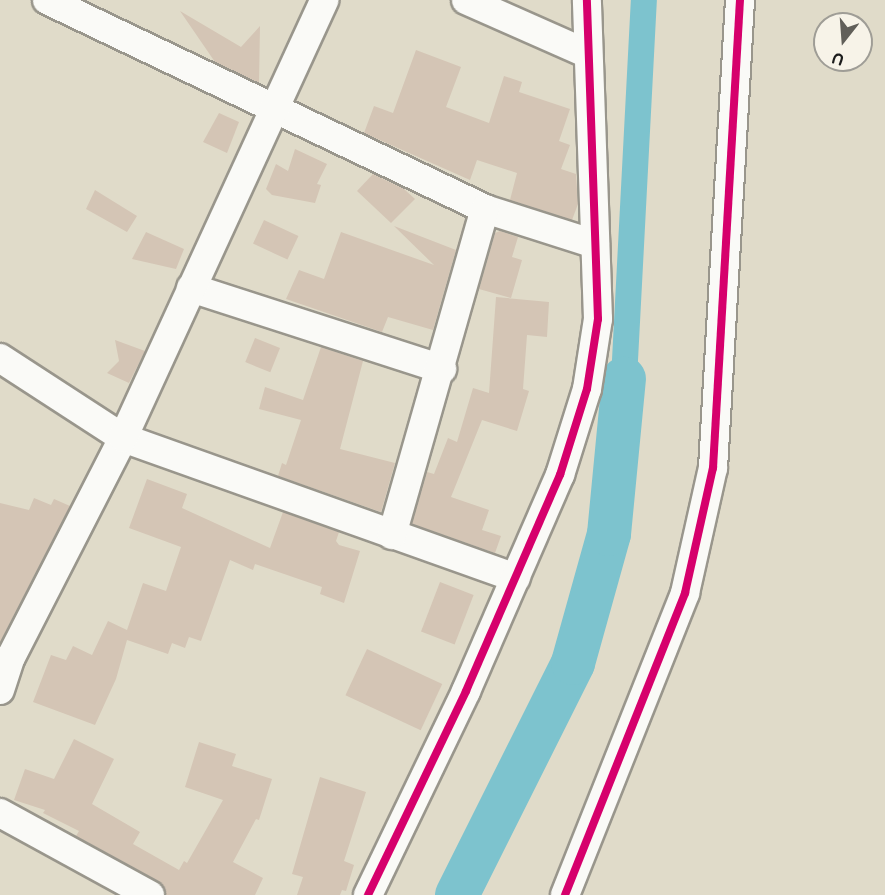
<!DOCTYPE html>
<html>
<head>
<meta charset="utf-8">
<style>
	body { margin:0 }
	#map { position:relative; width:885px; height:895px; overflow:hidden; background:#e0dbc9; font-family:"Balsamiq Sans",sans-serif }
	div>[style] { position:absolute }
	.canal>* { height:26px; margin:-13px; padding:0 13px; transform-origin:13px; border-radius:13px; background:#7dc3ce }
	.river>* { height:44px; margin:-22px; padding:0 22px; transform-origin:22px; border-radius:22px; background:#7dc3ce }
	.building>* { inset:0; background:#d4c5b5; transform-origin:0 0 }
	.roads { filter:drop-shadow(2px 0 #99968c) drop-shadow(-2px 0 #99968c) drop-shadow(0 2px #99968c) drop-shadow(0 -2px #99968c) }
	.minor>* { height:28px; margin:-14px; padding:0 14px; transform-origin:14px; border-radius:14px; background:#fafaf7 }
	.cycleway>* { height:8px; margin:-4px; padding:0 4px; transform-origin:4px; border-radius:4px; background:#d6006c }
	span { translate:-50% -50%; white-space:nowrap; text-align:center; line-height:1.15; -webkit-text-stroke:4.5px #f7f3e8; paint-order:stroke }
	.north { position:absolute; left:813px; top:12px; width:60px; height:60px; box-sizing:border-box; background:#f7f3e8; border:2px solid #9f9d96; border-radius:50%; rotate:197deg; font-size:16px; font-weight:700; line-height:24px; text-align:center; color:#1c1c1c }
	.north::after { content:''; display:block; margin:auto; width:21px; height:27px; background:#615f59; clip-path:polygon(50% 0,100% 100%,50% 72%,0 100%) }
</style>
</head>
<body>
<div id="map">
	<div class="canal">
		<i style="left:624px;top:379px;width:380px;rotate:-87deg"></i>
	</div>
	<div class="river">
		<i style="left:457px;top:895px;width:259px;rotate:-63.4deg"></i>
		<i style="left:573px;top:663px;width:134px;rotate:-74.4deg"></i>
		<i style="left:609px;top:534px;width:156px;rotate:-84.5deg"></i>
	</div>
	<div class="building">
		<i style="clip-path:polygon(180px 11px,241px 47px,260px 26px,259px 83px,215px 62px)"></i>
		<i style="clip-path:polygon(416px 50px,461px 67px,446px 107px,489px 123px,504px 76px,522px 82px,519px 92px,570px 109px,559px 141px,570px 145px,561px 169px,576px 174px,578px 204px,572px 220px,510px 200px,517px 173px,477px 160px,470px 180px,364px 133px,374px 106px,393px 113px)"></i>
		<i style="clip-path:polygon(219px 113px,239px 122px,227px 153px,203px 142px)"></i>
		<i style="clip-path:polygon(295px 149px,327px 164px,317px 184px,321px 185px,315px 203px,272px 195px,266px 189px,276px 164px,288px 171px)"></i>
		<i style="clip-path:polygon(373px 174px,404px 189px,415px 199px,391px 223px,357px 191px)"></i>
		<i style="clip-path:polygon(95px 190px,137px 216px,127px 232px,86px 209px)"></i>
		<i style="left:264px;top:220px;width:38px;height:26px;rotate:25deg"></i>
		<i style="clip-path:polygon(394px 226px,456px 250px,433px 330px,388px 317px,382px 332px,286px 299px,299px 270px,324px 279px,341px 232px,434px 265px)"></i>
		<i style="clip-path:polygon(500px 231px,518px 237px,512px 257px,522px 260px,511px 298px,479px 289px,495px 233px)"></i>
		<i style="clip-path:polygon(146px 232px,184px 249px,176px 269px,132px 259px)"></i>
		<i style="clip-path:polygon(496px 297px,549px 302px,547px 337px,527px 335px,523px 389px,529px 391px,517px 431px,482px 420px,451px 497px,489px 510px,482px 530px,501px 536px,495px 553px,412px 524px,427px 472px,434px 474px,448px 438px,457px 442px,473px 388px,489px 393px)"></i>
		<i style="left:255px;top:338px;width:27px;height:26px;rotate:22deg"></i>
		<i style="clip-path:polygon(115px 340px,145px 351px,129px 383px,107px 373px,119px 361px)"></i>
		<i style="clip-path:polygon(321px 347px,363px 361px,340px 449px,395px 463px,381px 512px,278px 476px,282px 463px,286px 465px,301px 420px,259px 409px,265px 387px,303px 400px)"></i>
		<i style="clip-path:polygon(147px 479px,187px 494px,182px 508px,270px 548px,283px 512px,339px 532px,336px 541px,339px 545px,360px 551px,344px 603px,320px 594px,322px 587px,255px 564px,253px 570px,230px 560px,201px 641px,189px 637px,185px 648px,172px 643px,168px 654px,127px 640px,116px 679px,95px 725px,33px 702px,51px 655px,66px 660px,73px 646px,92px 655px,108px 621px,127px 630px,143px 583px,166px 591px,181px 547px,129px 528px)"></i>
		<i style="clip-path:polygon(34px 498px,51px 505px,54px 499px,70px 506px,0 642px,0 503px,29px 510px)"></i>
		<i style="left:440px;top:582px;width:36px;height:53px;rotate:21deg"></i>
		<i style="left:367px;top:649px;width:83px;height:51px;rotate:25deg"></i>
		<i style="clip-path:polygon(74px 739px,114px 759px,92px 804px,140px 832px,133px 844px,179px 870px,184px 861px,187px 863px,223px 800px,185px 787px,199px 742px,236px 754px,232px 766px,272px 779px,259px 820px,256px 819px,233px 862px,263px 878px,255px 895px,166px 895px,158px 881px,76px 836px,79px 831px,43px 813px,45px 810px,14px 800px,25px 769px,54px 779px)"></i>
		<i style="clip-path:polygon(320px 777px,366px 792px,344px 861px,354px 865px,346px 891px,342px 890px,340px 895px,297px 895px,303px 877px,292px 874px)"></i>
	</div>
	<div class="roads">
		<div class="minor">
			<i style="left:47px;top:0;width:485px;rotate:25.5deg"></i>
			<i style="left:485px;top:209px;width:115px;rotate:17.7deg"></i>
			<i style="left:466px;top:0;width:133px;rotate:23.9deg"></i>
			<i style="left:191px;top:288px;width:264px;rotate:17.9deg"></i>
			<i style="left:0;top:358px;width:147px;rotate:33deg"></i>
			<i style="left:123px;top:438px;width:417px;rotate:19.6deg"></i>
			<i style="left:392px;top:535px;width:339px;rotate:-74.1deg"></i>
			<i style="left:0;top:690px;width:35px;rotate:-72deg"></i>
			<i style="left:11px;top:657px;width:246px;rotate:-62.9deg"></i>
			<i style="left:123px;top:438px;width:482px;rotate:-65.3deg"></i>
			<i style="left:0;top:813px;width:171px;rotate:28.7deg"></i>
			<i style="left:368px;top:895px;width:226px;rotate:-64.3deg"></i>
			<i style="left:466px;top:691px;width:236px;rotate:-66.5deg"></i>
			<i style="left:560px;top:475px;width:90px;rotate:-72.6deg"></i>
			<i style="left:587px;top:389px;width:71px;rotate:-81.1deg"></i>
			<i style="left:598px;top:319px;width:319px;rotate:-92deg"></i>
			<i style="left:565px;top:895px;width:325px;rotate:-68.3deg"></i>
			<i style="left:685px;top:593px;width:128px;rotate:-77.4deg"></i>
			<i style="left:713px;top:468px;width:469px;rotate:-86.7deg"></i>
		</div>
	</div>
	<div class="cycleway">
		<i style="left:368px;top:895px;width:226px;rotate:-64.3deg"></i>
		<i style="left:466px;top:691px;width:236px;rotate:-66.5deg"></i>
		<i style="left:560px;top:475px;width:90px;rotate:-72.6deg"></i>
		<i style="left:587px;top:389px;width:71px;rotate:-81.1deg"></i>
		<i style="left:598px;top:319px;width:319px;rotate:-92deg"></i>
		<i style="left:565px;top:895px;width:325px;rotate:-68.3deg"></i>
		<i style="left:685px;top:593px;width:128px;rotate:-77.4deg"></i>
		<i style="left:713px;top:468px;width:469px;rotate:-86.7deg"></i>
	</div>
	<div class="north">U</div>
</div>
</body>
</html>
